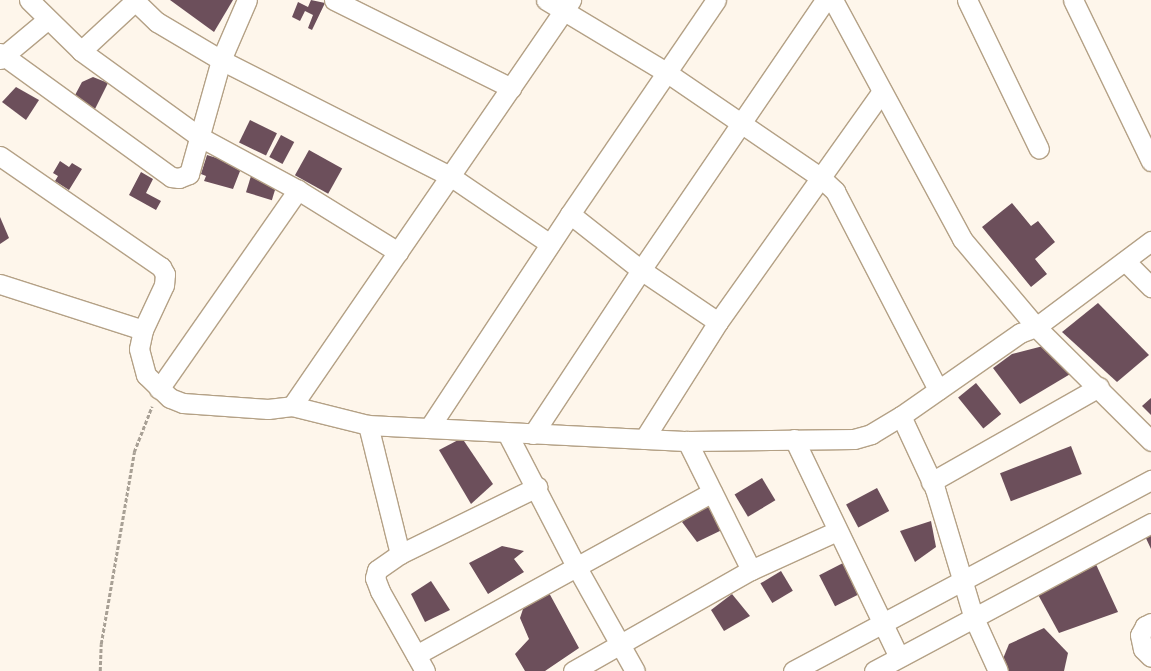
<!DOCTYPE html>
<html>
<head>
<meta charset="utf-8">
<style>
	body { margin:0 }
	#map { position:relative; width:1151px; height:671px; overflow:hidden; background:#fef6eb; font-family:Ubuntu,sans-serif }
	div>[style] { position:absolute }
	.building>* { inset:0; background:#6c4f5b; transform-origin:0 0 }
	.path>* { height:2.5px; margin-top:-1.25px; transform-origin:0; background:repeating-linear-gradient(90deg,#a8a095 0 4px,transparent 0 6px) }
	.roads { filter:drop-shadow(1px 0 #b4a186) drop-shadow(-1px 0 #b4a186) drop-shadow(0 1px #b4a186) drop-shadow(0 -1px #b4a186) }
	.minor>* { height:19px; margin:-9.5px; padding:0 9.5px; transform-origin:9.5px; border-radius:9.5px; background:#fff }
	span { translate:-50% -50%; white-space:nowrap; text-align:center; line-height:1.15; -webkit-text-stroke:4px #fff; paint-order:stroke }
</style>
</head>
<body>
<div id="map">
	<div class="building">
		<i style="clip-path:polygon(170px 0,233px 0,214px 32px)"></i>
		<i style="clip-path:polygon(311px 0,325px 3px,312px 30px,308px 28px,313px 15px,305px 11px,300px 21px,292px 17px,298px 2px,308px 7px)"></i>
		<i style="clip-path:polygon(93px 77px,108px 83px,95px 109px,74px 97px,82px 82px)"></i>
		<i style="clip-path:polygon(16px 87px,39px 100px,26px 120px,2px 102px)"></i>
		<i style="left:250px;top:120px;width:30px;height:25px;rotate:26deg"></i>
		<i style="left:281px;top:135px;width:15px;height:25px;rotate:28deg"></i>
		<i style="left:309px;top:150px;width:38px;height:29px;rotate:29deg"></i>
		<i style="clip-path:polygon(207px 155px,242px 166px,233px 189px,204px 181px,206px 176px,201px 174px)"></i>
		<i style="clip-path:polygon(60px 161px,69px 167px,72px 163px,82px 169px,69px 190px,55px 181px,58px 176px,53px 173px)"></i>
		<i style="clip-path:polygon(141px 172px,153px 179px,146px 193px,161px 201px,156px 210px,129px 195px)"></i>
		<i style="left:251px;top:176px;width:27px;height:17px;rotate:17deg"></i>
		<i style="clip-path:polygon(1012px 203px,1031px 226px,1038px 221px,1055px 242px,1035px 259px,1047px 274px,1031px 287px,982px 227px)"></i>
		<i style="clip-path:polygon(0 217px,9px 238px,0 244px)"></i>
		<i style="clip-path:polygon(1098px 303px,1149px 355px,1117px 382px,1062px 332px)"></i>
		<i style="clip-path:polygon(1047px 345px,1072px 373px,1020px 404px,993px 368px,1012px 354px)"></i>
		<i style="left:976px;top:383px;width:40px;height:23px;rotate:51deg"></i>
		<i style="clip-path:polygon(1151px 398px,1151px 415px,1142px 406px)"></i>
		<i style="clip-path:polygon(462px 438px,493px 484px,471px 504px,439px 450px)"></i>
		<i style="left:1071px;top:446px;width:30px;height:76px;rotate:69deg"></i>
		<i style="left:762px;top:478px;width:26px;height:32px;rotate:59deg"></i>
		<i style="left:877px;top:488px;width:26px;height:35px;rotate:62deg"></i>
		<i style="clip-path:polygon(709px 501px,724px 529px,697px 542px,682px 522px)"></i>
		<i style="clip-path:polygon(931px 521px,936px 547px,915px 562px,900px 531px)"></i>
		<i style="clip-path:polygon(1151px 532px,1151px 549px,1144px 534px)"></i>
		<i style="clip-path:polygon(502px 546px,524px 551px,514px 559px,524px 572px,488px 594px,469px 563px)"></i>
		<i style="clip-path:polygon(1094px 560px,1118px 612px,1059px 633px,1036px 591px)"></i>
		<i style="left:845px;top:562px;width:35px;height:29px;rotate:63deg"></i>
		<i style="left:781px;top:571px;width:23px;height:24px;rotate:59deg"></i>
		<i style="clip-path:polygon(431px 581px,450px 610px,425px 622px,411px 594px)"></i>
		<i style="clip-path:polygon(548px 591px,579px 648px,545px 671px,525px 671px,515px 654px,529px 639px,520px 618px,524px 606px)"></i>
		<i style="clip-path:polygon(732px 594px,750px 616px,724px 631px,711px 610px)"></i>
		<i style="clip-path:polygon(1044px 628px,1068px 653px,1064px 671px,1008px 671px,1002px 661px,1009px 644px)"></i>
	</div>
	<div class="path">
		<i style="left:100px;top:671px;width:27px;rotate:-88deg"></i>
		<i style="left:101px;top:644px;width:195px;rotate:-80.2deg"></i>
		<i style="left:134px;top:452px;width:49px;rotate:-68.6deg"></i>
	</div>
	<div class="roads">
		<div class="minor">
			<i style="left:29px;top:0;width:73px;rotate:44.4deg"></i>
			<i style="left:81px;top:51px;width:147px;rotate:35.9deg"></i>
			<i style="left:200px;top:137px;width:111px;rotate:28.4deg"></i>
			<i style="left:298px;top:190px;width:118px;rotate:31.8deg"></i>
			<i style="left:134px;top:0;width:32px;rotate:44deg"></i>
			<i style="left:157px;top:22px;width:74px;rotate:30.7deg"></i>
			<i style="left:221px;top:60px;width:257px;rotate:26.9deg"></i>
			<i style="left:450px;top:176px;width:121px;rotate:34.2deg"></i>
			<i style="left:334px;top:0;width:198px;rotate:26.4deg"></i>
			<i style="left:546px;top:0;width:140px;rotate:31deg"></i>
			<i style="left:666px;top:72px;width:186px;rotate:34.3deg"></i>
			<i style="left:820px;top:177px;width:21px;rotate:43deg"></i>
			<i style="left:835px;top:191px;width:224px;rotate:62.6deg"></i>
			<i style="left:833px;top:0;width:272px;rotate:61.6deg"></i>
			<i style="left:962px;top:239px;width:115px;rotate:49.9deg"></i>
			<i style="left:1036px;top:327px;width:162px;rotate:44.7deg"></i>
			<i style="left:967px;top:0;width:165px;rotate:64.2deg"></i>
			<i style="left:1073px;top:0;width:179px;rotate:64.2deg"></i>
			<i style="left:81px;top:51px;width:75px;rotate:-42.8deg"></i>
			<i style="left:0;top:53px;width:211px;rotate:35.9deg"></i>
			<i style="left:171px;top:177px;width:8px;rotate:7deg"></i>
			<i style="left:179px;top:178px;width:11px;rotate:-22deg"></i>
			<i style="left:189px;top:174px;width:118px;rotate:-74.3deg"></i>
			<i style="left:221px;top:60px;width:65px;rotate:-66.6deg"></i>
			<i style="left:0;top:59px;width:62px;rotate:-39.8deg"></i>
			<i style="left:0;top:156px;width:196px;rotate:34.6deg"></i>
			<i style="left:161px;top:267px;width:8px;rotate:60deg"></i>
			<i style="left:165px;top:274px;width:11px;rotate:95deg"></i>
			<i style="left:164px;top:285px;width:50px;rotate:115deg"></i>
			<i style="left:143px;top:330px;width:19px;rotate:102deg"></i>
			<i style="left:139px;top:349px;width:27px;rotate:75deg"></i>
			<i style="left:146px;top:375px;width:33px;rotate:44deg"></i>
			<i style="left:170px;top:398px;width:14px;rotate:21deg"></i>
			<i style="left:183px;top:403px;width:85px;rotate:4deg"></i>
			<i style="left:268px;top:409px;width:24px;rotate:-7deg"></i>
			<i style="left:292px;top:406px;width:78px;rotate:14deg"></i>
			<i style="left:368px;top:425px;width:319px;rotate:2.9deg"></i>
			<i style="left:687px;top:441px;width:167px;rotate:-0.7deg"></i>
			<i style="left:854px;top:439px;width:18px;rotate:-16deg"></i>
			<i style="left:871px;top:434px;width:35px;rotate:-31deg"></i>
			<i style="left:901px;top:416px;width:145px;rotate:-34.9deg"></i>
			<i style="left:1020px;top:333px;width:17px;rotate:-21deg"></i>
			<i style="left:1036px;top:327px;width:144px;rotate:-36.8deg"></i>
			<i style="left:570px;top:214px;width:90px;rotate:38.3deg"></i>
			<i style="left:641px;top:270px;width:93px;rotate:34deg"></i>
			<i style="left:1125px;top:261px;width:37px;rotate:45deg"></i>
			<i style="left:0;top:284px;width:150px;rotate:17.8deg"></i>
			<i style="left:159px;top:389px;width:243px;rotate:-55.1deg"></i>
			<i style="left:292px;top:406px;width:493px;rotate:-55.5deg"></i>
			<i style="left:901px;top:416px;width:81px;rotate:65deg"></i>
			<i style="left:935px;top:489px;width:133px;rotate:73.3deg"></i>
			<i style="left:973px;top:616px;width:60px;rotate:65.6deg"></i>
			<i style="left:368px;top:425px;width:133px;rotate:76.1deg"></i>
			<i style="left:429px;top:428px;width:256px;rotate:-56.6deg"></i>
			<i style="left:570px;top:214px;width:259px;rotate:-55.7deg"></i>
			<i style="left:507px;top:433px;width:150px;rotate:62.6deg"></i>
			<i style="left:576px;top:566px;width:120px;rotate:60.7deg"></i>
			<i style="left:533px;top:434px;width:196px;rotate:-56.6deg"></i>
			<i style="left:641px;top:270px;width:327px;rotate:-55.7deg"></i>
			<i style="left:644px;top:439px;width:138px;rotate:-57.7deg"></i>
			<i style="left:718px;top:322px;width:281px;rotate:-54.6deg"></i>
			<i style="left:794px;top:439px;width:242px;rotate:64.3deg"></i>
			<i style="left:687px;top:441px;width:144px;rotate:63.6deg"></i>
			<i style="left:931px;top:482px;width:193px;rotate:-29.5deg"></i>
			<i style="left:1151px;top:623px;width:7px;rotate:153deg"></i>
			<i style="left:1145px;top:626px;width:10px;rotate:119deg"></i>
			<i style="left:1140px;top:635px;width:14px;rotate:78deg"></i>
			<i style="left:1143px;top:649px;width:11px;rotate:45deg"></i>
			<i style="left:416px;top:655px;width:338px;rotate:-28.8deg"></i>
			<i style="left:425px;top:671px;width:92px;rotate:-119.4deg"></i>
			<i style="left:380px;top:591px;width:14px;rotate:-111deg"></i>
			<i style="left:375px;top:578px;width:8px;rotate:-76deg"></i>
			<i style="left:377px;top:570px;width:28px;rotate:-35deg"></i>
			<i style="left:400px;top:554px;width:153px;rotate:-26.1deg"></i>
			<i style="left:573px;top:671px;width:205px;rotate:-29.6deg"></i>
			<i style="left:751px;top:570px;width:94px;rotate:-24.4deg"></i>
			<i style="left:793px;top:671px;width:406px;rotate:-28.1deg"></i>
			<i style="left:874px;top:671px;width:314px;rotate:-28.1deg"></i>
		</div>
	</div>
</div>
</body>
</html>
